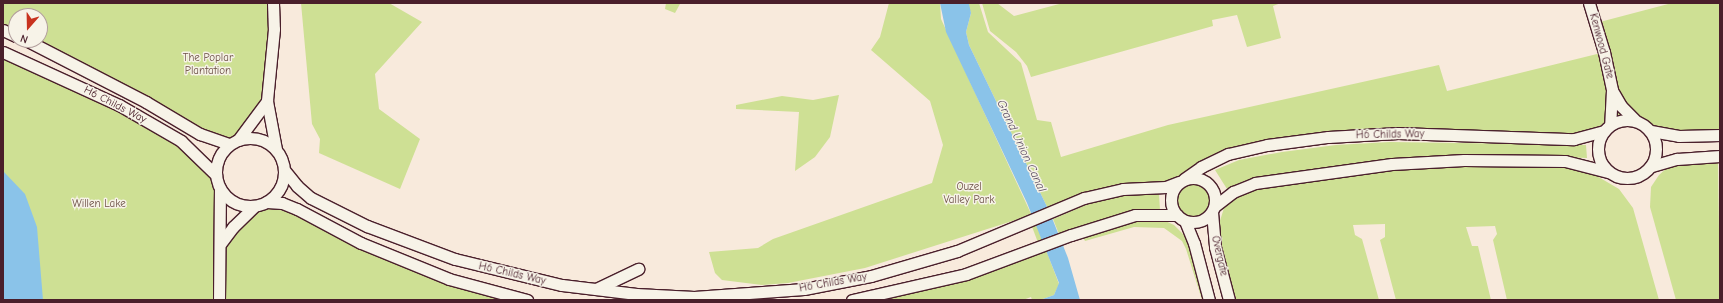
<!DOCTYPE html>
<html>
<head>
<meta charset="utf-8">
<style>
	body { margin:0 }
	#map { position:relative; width:1723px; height:303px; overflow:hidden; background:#f8eadc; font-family:"Comic Neue",sans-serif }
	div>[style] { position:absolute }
	.green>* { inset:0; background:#cee094 }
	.round { border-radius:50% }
	.water>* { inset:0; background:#8ac3e9 }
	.roads { filter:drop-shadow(1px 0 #4a1f2b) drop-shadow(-1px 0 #4a1f2b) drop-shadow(0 1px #4a1f2b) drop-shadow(0 -1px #4a1f2b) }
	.minor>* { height:11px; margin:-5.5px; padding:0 5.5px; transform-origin:5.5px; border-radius:5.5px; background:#f7f3e8 }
	.minor>.ring { margin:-5.5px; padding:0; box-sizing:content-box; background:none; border:11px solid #f7f3e8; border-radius:50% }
	span { translate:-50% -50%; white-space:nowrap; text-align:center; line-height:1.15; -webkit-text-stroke:3px #f7f3e8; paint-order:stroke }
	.street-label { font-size:11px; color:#4a1f2b }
	.park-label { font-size:11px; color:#6b4f45 }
	.water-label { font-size:12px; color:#5d5064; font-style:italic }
	.frame { position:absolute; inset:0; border:4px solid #4a1f2b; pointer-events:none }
	.north { position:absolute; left:8px; top:8px; width:40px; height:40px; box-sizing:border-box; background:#f7f3e8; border:1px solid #b29e9c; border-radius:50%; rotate:200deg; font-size:11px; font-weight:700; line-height:16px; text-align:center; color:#4a1f2b }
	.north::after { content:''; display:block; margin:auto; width:14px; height:18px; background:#c8321e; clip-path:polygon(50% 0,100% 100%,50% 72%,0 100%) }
</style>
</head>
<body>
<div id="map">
	<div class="green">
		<i style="clip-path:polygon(3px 3px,273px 3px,267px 101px,229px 144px,26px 40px,40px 40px,40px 16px,16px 16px,16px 36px,3px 30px)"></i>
		<i style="clip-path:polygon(301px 3px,389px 3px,422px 22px,375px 74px,379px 109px,420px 139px,400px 189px,319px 153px,320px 139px,312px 124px)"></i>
		<i style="clip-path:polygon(666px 3px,680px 3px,680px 4px,675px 13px,665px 9px)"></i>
		<i style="clip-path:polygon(889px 3px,940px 3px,941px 19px,1038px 229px,1059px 284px,1054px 295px,1040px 300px,1032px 300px,1031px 297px,1023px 300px,852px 300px,874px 296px,1040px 248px,1028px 216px,865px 268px,788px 283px,762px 285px,722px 280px,715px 273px,709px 252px,758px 248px,773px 239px,932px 183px,943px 145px,930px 101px,871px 50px,880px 37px)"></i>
		<i style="clip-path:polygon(967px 3px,979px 3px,988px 32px,1021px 63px,1037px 120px,1051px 122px,1061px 157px,1168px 125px,1439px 65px,1447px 91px,1597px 54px,1604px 52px,1596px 23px,1672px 3px,1720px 3px,1720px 135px,1651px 131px,1636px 121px,1626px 120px,1617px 121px,1590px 136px,1435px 134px,1248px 148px,1184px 179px,1138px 188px,1050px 213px,969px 45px,966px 32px,971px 13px)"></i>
		<i style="clip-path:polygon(982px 3px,997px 3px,1014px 16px,1063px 3px,1281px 3px,1273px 6px,1281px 38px,1247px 47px,1237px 15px,1212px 20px,1213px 26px,1031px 77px,1027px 66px,1016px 52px,990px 31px)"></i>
		<i style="clip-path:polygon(3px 52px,181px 141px,216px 175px,220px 189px,214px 207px,213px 300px,3px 300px)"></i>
		<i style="clip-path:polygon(839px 95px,830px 137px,815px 157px,795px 171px,799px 112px,736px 109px,736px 105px,782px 96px,813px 100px)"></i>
		<i style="clip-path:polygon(1390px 142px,1586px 145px,1587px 158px,1533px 156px,1297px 172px,1244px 181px,1227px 189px,1215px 170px,1239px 160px,1282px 152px,1336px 145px)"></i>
		<i style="clip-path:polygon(1718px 161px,1720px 300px,1676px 300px,1650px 207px,1651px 187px,1659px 175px,1668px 167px)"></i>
		<i style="clip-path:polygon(1495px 165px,1559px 165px,1590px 172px,1619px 189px,1633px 208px,1659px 300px,1507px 300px,1493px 240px,1497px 234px,1495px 226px,1466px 227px,1472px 246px,1478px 246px,1491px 300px,1396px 300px,1380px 240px,1385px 237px,1385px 224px,1353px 225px,1355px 235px,1362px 239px,1379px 300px,1236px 300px,1220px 242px,1218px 227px,1224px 208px,1235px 197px,1262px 187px,1380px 170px)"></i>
		<i class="round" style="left:1176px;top:183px;width:34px;height:34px"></i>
		<i style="clip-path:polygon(1128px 194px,1159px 194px,1160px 210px,1137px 210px,1059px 234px,1053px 219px,1100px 199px)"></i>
		<i style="clip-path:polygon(263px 204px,269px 208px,296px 213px,394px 258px,527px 300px,222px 300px,223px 259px,226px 246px,256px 206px)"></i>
		<i style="clip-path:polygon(1137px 219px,1161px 219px,1174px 225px,1185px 236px,1205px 300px,1202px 300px,1186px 249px,1182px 241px,1164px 228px,1134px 227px,1085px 241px,1083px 237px)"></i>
	</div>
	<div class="water">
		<i style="clip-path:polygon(940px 3px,969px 4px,971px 13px,966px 32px,969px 45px,1050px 213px,1068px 258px,1080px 300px,1040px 300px,1054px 295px,1059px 283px,1027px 203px,946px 32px)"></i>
		<i style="clip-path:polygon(3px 171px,25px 194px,37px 227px,43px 300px,3px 300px)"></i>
	</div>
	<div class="roads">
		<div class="minor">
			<i style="left:273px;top:3px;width:26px;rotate:88deg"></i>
			<i style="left:274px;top:29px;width:72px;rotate:95.6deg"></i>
			<i style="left:267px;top:101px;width:49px;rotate:79.4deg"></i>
			<i style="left:1589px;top:3px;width:51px;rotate:73deg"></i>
			<i style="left:1604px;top:52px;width:39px;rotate:78deg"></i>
			<i style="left:1612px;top:90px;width:35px;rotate:93deg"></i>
			<i style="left:3px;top:30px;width:14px;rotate:25deg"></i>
			<i style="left:26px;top:40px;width:135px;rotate:27.3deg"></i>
			<i style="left:146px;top:102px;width:63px;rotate:30.7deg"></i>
			<i style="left:200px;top:134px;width:31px;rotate:19deg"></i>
			<i style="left:3px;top:52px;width:128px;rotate:24.6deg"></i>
			<i style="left:119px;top:105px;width:72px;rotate:30.1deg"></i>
			<i style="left:181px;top:141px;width:49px;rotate:44.2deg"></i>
			<i style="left:1613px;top:92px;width:16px;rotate:60deg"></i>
			<i style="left:1621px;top:106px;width:21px;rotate:45deg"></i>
			<i class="ring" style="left:1598px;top:120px;width:47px;height:47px"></i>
			<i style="left:1651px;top:131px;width:28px;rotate:10deg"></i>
			<i style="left:1679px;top:136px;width:41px;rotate:-1.4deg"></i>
			<i class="ring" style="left:216px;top:138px;width:57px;height:57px"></i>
			<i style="left:238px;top:140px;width:49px;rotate:-53.4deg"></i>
			<i style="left:1652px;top:166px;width:26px;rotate:-16deg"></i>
			<i style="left:1677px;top:159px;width:43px;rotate:-4deg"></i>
			<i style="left:285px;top:171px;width:19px;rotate:51deg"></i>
			<i style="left:297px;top:186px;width:18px;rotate:41deg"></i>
			<i style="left:311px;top:198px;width:63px;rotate:26.6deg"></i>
			<i style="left:367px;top:226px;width:94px;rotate:20.6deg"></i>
			<i style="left:455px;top:259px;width:110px;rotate:13.7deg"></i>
			<i style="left:562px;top:285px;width:75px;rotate:6.9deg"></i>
			<i style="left:636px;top:294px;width:58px;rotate:3deg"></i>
			<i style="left:694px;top:297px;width:110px;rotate:-4.2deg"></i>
			<i style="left:804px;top:289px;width:68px;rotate:-11deg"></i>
			<i style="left:871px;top:276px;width:90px;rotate:-16.2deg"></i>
			<i style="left:957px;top:251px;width:138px;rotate:-22.7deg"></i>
			<i style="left:1084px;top:198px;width:40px;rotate:-13deg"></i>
			<i style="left:1123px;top:189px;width:43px;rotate:-2.7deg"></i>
			<i style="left:1166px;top:187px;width:14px;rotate:-21deg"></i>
			<i class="ring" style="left:1171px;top:178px;width:33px;height:33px"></i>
			<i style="left:1184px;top:179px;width:21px;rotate:-35deg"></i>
			<i style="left:1201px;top:167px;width:30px;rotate:-26deg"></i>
			<i style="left:1228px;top:154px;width:40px;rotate:-13deg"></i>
			<i style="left:1267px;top:145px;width:62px;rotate:-7.5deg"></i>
			<i style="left:1328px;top:137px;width:70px;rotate:-3.3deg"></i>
			<i style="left:1398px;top:133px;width:176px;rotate:2deg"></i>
			<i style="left:1574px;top:139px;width:31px;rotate:-15deg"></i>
			<i style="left:267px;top:202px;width:15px;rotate:4deg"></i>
			<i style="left:282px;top:203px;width:16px;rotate:22deg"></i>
			<i style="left:297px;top:209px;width:72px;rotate:28deg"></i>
			<i style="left:361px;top:243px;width:95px;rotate:22.2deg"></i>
			<i style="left:449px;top:279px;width:81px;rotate:15.1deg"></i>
			<i style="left:1215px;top:206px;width:23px;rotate:-38deg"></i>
			<i style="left:1233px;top:192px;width:24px;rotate:-22deg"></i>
			<i style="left:1255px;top:183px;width:138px;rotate:-7.9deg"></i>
			<i style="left:1392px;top:164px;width:72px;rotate:-3.2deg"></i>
			<i style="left:1464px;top:160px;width:101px;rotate:0.6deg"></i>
			<i style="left:1565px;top:161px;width:44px;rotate:14.3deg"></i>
			<i style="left:1212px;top:212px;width:35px;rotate:85deg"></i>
			<i style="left:1215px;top:247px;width:55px;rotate:75.2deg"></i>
			<i style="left:1185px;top:221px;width:24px;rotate:68deg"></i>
			<i style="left:1194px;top:243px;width:59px;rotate:75.3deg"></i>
			<i style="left:221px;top:243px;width:20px;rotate:-53deg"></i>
			<i style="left:233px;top:227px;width:30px;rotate:-44deg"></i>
			<i style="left:596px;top:289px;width:47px;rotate:-25.5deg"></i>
			<i style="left:219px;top:300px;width:111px;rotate:-89.5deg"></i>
			<i style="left:852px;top:300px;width:117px;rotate:-12.8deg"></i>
			<i style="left:966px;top:274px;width:112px;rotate:-20.4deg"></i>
			<i style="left:1071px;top:235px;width:67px;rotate:-17.4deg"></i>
			<i style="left:1135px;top:215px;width:42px"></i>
		</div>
	</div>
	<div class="street-label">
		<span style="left:1601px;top:46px;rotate:75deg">Kenwood Gate</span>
		<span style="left:115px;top:105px;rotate:27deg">H6 Childs Way</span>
		<span style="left:1390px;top:135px;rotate:-1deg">H6 Childs Way</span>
		<span style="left:1219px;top:256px;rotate:77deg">Overgate</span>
		<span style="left:512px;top:274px;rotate:13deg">H6 Childs Way</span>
		<span style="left:833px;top:283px;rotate:-10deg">H6 Childs Way</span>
	</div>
	<div class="park-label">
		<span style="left:208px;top:65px">The Poplar<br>Plantation</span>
		<span style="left:969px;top:194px">Ouzel<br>Valley Park</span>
		<span style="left:99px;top:204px">Willen Lake</span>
	</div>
	<div class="water-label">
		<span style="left:1021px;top:146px;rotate:65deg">Grand Union Canal</span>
	</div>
	<div class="frame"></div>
	<div class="north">N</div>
</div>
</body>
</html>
